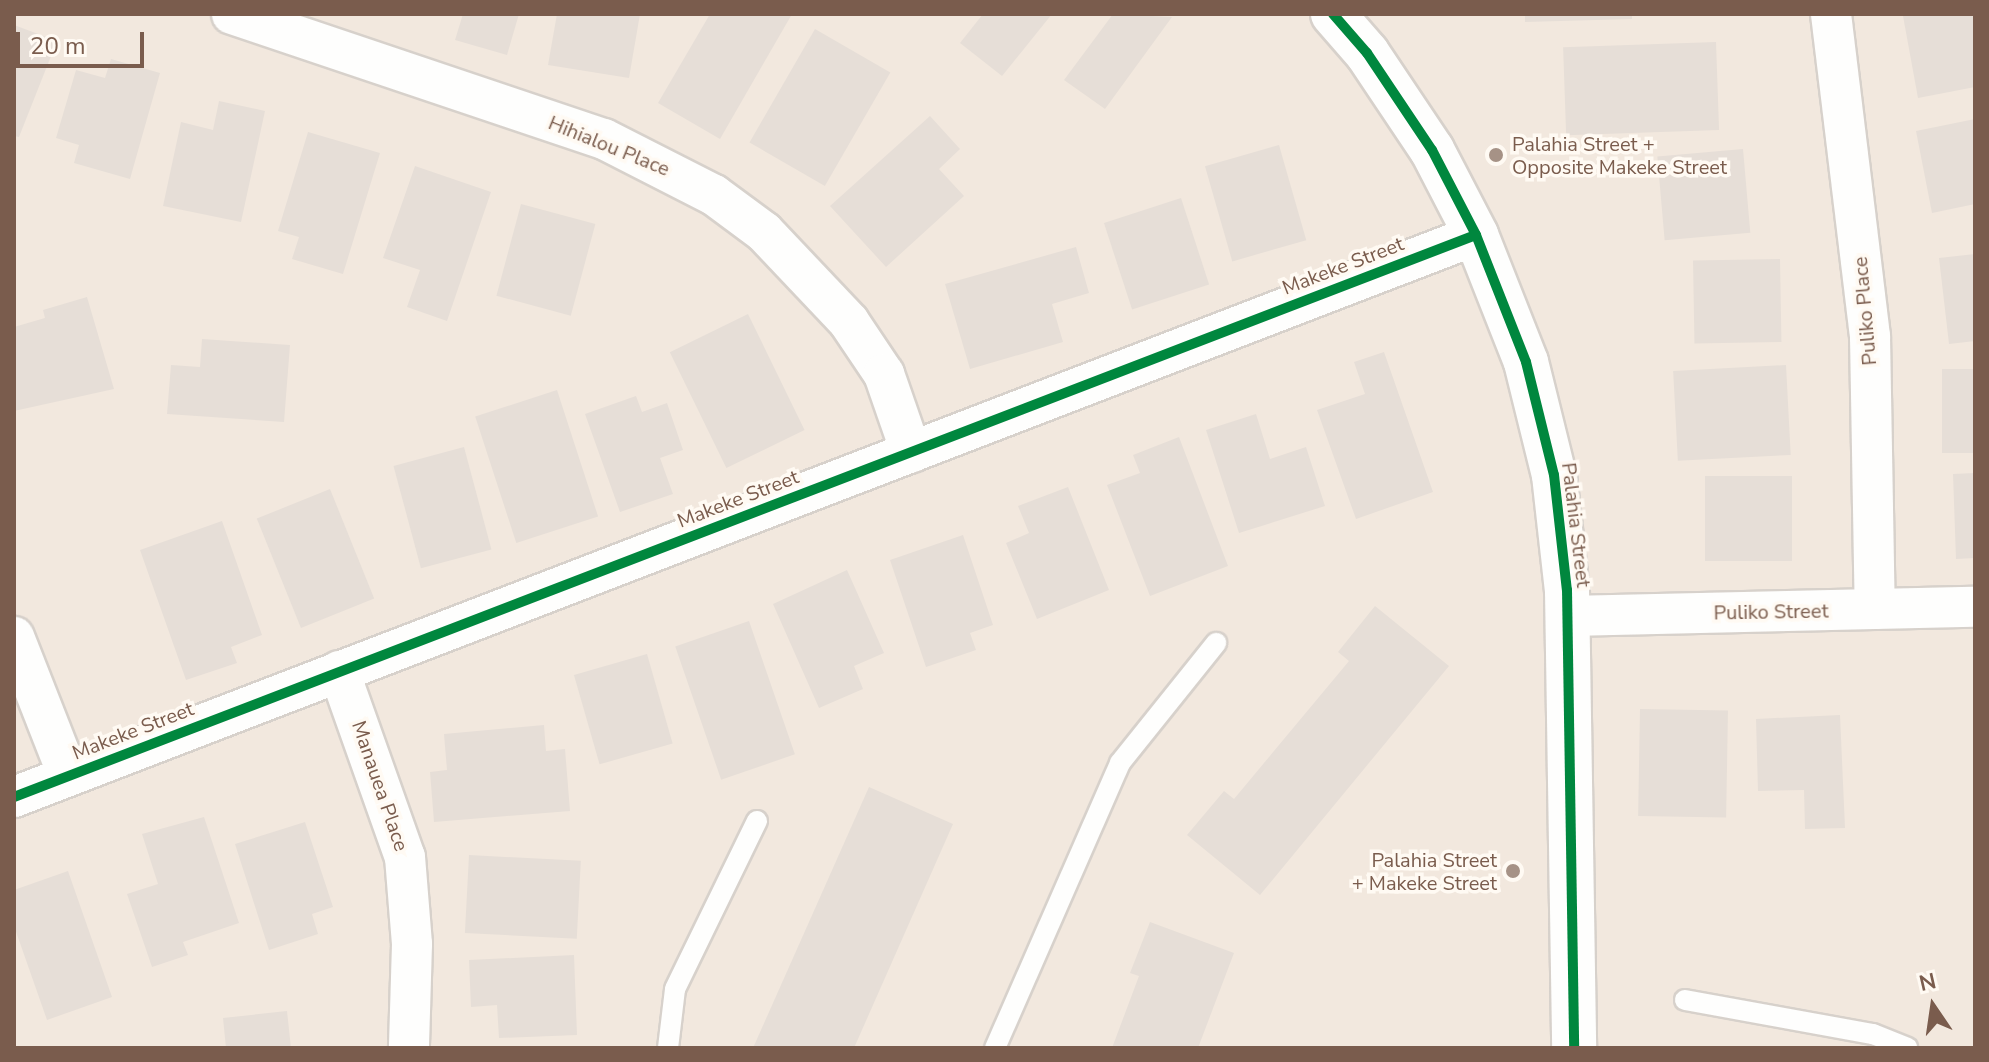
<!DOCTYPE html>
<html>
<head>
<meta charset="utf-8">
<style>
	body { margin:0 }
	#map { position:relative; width:1989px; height:1062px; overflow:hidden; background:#f9f5f0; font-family:"Nunito Sans",sans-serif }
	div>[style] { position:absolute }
	.residential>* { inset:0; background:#f2e8de; transform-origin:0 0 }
	.building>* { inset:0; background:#e6ded7; transform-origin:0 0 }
	.roads { filter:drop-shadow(2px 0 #d7d1cb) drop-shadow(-2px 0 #d7d1cb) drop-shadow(0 2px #d7d1cb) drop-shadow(0 -2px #d7d1cb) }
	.lane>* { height:20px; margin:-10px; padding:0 10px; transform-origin:10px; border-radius:10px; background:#fefefd }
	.street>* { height:40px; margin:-20px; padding:0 20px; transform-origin:20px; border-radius:20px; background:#fefefd }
	.secondary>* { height:44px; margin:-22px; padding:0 22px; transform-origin:22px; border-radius:22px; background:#fefefd }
	.cycleway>* { height:10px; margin:-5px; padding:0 5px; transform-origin:5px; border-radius:5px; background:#00873e }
	.dots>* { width:22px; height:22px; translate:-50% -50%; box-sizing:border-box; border:4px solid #fffaf3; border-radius:50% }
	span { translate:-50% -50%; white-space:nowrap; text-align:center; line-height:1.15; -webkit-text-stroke:7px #fffaf3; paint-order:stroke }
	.poi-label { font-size:20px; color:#7a5c4d }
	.left { translate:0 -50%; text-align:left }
	.right { translate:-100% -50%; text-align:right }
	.street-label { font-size:20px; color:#7a5c4d }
	.frame { position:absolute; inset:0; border:16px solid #7a5c4d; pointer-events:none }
	.north { position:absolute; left:1893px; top:966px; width:80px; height:80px; -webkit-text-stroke:6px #fffaf3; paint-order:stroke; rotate:347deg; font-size:22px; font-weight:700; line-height:32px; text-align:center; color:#7a5c4d }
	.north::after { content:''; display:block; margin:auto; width:28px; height:36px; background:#7a5c4d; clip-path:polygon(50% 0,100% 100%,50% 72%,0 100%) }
	.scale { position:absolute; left:16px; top:32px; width:128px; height:36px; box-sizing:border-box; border:4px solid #7a5c4d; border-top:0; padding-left:10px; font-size:24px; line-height:28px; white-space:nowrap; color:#7a5c4d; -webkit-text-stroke:6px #fffaf3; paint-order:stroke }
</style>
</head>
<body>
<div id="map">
	<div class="residential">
		<i style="left:14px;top:14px;width:1961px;height:1034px"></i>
	</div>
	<div class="building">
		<i style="clip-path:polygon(463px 14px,519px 14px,507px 55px,455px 40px)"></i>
		<i style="clip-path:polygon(557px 14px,640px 14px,629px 78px,548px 65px)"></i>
		<i style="clip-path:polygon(710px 14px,792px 14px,720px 139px,658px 103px)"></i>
		<i style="clip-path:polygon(983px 14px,1052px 14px,1002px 76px,960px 43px)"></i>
		<i style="clip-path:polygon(1113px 14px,1172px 17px,1105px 109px,1064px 80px)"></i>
		<i style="clip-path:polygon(1525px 14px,1632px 14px,1632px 19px,1525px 22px)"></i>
		<i style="clip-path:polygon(1975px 14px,1975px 87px,1918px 98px,1903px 16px)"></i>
		<i style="clip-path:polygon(14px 25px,57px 41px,19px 137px,14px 136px)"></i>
		<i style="left:815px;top:29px;width:87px;height:131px;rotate:30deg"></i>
		<i style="left:1716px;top:42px;width:88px;height:153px;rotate:88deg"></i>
		<i style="clip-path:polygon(111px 59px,160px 73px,130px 179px,74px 163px,79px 145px,56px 138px,76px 70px,105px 78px)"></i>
		<i style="clip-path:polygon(219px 101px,265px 111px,241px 222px,163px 206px,181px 122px,213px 130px)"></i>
		<i style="clip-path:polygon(930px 116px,960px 149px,939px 169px,964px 196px,886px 267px,830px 206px)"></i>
		<i style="clip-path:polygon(1975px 119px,1975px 204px,1932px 213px,1916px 131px)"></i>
		<i style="clip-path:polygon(308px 132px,380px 153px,343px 274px,292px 259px,299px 237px,278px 231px)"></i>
		<i style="left:1279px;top:145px;width:99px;height:77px;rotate:74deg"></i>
		<i style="left:1743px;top:149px;width:84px;height:86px;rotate:85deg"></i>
		<i style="clip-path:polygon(415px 166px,491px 192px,447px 321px,407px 307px,420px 270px,383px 258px)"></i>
		<i style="left:1181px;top:198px;width:91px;height:81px;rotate:72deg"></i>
		<i style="left:521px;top:204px;width:77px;height:95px;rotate:15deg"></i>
		<i style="clip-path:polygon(1076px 247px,1089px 293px,1052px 304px,1063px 342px,970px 369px,945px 284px)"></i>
		<i style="clip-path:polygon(1975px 254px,1975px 341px,1949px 344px,1939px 258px)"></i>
		<i style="left:1780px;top:259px;width:83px;height:87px;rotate:89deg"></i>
		<i style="clip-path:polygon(87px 297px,114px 389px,14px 411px,14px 327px,45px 318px,43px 310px)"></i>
		<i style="left:748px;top:314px;width:129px;height:87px;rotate:64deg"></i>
		<i style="clip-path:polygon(202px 339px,290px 345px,284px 422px,167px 414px,171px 365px,200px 367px)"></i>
		<i style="clip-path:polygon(1384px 352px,1433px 492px,1356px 519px,1317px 410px,1365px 394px,1354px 362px)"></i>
		<i style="left:1786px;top:365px;width:90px;height:113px;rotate:87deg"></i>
		<i style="left:1975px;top:369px;width:84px;height:33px;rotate:90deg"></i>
		<i style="left:557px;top:390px;width:133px;height:86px;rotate:72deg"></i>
		<i style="clip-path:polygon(636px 396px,642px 412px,667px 403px,683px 450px,660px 458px,673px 494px,620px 512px,585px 414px)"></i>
		<i style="clip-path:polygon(1256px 414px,1270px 459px,1306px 447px,1325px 506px,1239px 533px,1206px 430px)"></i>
		<i style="clip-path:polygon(1179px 437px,1228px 566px,1150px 596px,1107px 485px,1140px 473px,1133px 455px)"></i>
		<i style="left:464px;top:447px;width:106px;height:73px;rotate:75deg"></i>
		<i style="clip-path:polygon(1975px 473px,1975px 558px,1956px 559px,1953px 474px)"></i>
		<i style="left:1705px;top:476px;width:87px;height:85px"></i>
		<i style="clip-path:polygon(1068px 487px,1109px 590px,1037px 619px,1006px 543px,1029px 533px,1018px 506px)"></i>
		<i style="left:330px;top:489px;width:118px;height:79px;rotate:68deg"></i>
		<i style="clip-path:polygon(222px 521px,262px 635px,231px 647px,237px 663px,186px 680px,140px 550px)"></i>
		<i style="clip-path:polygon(963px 535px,993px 625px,970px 633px,976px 650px,926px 667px,890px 560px)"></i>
		<i style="clip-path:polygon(847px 570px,884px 653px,854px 666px,863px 689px,819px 708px,773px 604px)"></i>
		<i style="clip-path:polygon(1375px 606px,1449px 666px,1260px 895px,1187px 835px,1224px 791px,1234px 799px,1349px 661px,1338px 652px)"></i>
		<i style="left:749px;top:621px;width:141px;height:78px;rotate:71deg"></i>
		<i style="left:647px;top:654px;width:93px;height:76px;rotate:74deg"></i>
		<i style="left:1640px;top:709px;width:88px;height:107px;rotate:1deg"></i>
		<i style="clip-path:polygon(1840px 715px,1845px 828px,1805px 829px,1804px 790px,1758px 791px,1756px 719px)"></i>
		<i style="clip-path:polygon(544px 725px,546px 751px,565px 749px,570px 811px,434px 822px,430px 772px,447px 770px,444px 734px)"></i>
		<i style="clip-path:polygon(869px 787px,953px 824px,854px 1048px,753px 1048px)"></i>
		<i style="clip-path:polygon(204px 817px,239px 923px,183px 942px,188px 955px,152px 967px,127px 894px,158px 884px,142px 834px)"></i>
		<i style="clip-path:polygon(305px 822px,333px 907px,312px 914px,318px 934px,269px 950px,235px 844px)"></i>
		<i style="left:469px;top:855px;width:112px;height:78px;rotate:3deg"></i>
		<i style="clip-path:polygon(68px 871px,112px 997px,47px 1020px,14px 926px,14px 890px)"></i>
		<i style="clip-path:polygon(1150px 922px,1234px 953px,1198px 1048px,1112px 1048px,1139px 976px,1130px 973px)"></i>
		<i style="clip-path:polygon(574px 955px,577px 1035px,499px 1038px,497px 1005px,471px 1007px,469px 960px)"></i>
		<i style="clip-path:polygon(287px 1011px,291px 1048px,226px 1048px,223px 1018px)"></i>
	</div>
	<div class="roads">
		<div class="lane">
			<i style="left:1685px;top:1000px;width:191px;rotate:10.3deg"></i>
			<i style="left:1873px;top:1034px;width:37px;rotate:22deg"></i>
			<i style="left:668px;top:1048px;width:59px;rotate:-83.2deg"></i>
			<i style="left:675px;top:989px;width:187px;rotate:-64deg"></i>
			<i style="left:995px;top:1048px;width:311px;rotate:-66.3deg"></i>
			<i style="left:1120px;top:763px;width:154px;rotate:-51.3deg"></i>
		</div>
		<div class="street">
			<i style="left:232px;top:14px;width:392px;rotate:18.6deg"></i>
			<i style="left:604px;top:139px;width:123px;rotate:27deg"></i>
			<i style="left:714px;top:195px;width:62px;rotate:36.5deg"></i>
			<i style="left:764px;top:232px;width:124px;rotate:46.6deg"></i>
			<i style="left:849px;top:322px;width:63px;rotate:56.1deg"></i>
			<i style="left:884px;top:374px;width:83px;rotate:70.9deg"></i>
			<i style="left:1831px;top:14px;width:324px;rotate:83.1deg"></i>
			<i style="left:1870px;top:336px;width:273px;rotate:89deg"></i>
			<i style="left:1567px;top:616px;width:408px;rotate:-1.3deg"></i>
			<i style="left:14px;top:637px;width:148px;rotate:68.6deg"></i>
			<i style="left:339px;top:671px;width:197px;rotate:70.5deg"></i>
			<i style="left:405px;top:857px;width:87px;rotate:85.4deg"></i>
			<i style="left:412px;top:944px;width:104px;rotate:91.7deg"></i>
			<i style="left:14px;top:797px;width:1566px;rotate:-21.03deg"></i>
		</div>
		<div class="secondary">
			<i style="left:1333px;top:14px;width:52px;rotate:48.9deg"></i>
			<i style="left:1367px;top:53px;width:117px;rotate:56.2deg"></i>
			<i style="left:1432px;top:150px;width:96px;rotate:62.6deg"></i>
			<i style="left:1476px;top:235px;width:136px;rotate:68.5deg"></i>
			<i style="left:1526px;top:362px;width:116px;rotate:76.1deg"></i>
			<i style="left:1554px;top:475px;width:116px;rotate:83.6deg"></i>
			<i style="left:1567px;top:590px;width:458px;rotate:89.1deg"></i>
		</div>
	</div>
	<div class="cycleway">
		<i style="left:1333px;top:14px;width:52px;rotate:48.9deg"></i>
		<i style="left:1367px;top:53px;width:117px;rotate:56.2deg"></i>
		<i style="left:1432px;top:150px;width:96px;rotate:62.6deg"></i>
		<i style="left:1476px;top:235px;width:136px;rotate:68.5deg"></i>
		<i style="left:1526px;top:362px;width:116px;rotate:76.1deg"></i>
		<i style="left:1554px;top:475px;width:116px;rotate:83.6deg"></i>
		<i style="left:1567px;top:590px;width:458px;rotate:89.1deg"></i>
		<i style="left:14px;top:797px;width:1566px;rotate:-21.03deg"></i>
	</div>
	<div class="dots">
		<i style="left:1496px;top:155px;background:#a69286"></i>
		<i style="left:1513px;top:871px;background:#a69286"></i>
	</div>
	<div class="poi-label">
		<span class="left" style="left:1512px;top:156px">Palahia Street +<br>Opposite Makeke Street</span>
		<span class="right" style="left:1497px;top:872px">Palahia Street<br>+ Makeke Street</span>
	</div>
	<div class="street-label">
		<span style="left:609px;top:146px;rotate:22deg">Hihialou Place</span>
		<span style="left:1343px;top:266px;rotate:-21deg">Makeke Street</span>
		<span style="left:1865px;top:311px;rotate:-95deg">Puliko Place</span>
		<span style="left:738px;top:499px;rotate:-21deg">Makeke Street</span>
		<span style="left:1576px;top:525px;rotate:83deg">Palahia Street</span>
		<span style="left:1771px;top:612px;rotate:-1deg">Puliko Street</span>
		<span style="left:133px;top:731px;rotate:-21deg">Makeke Street</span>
		<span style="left:380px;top:786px;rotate:71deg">Manauea Place</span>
	</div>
	<div class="frame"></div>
	<div class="north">N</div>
	<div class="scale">20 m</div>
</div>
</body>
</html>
